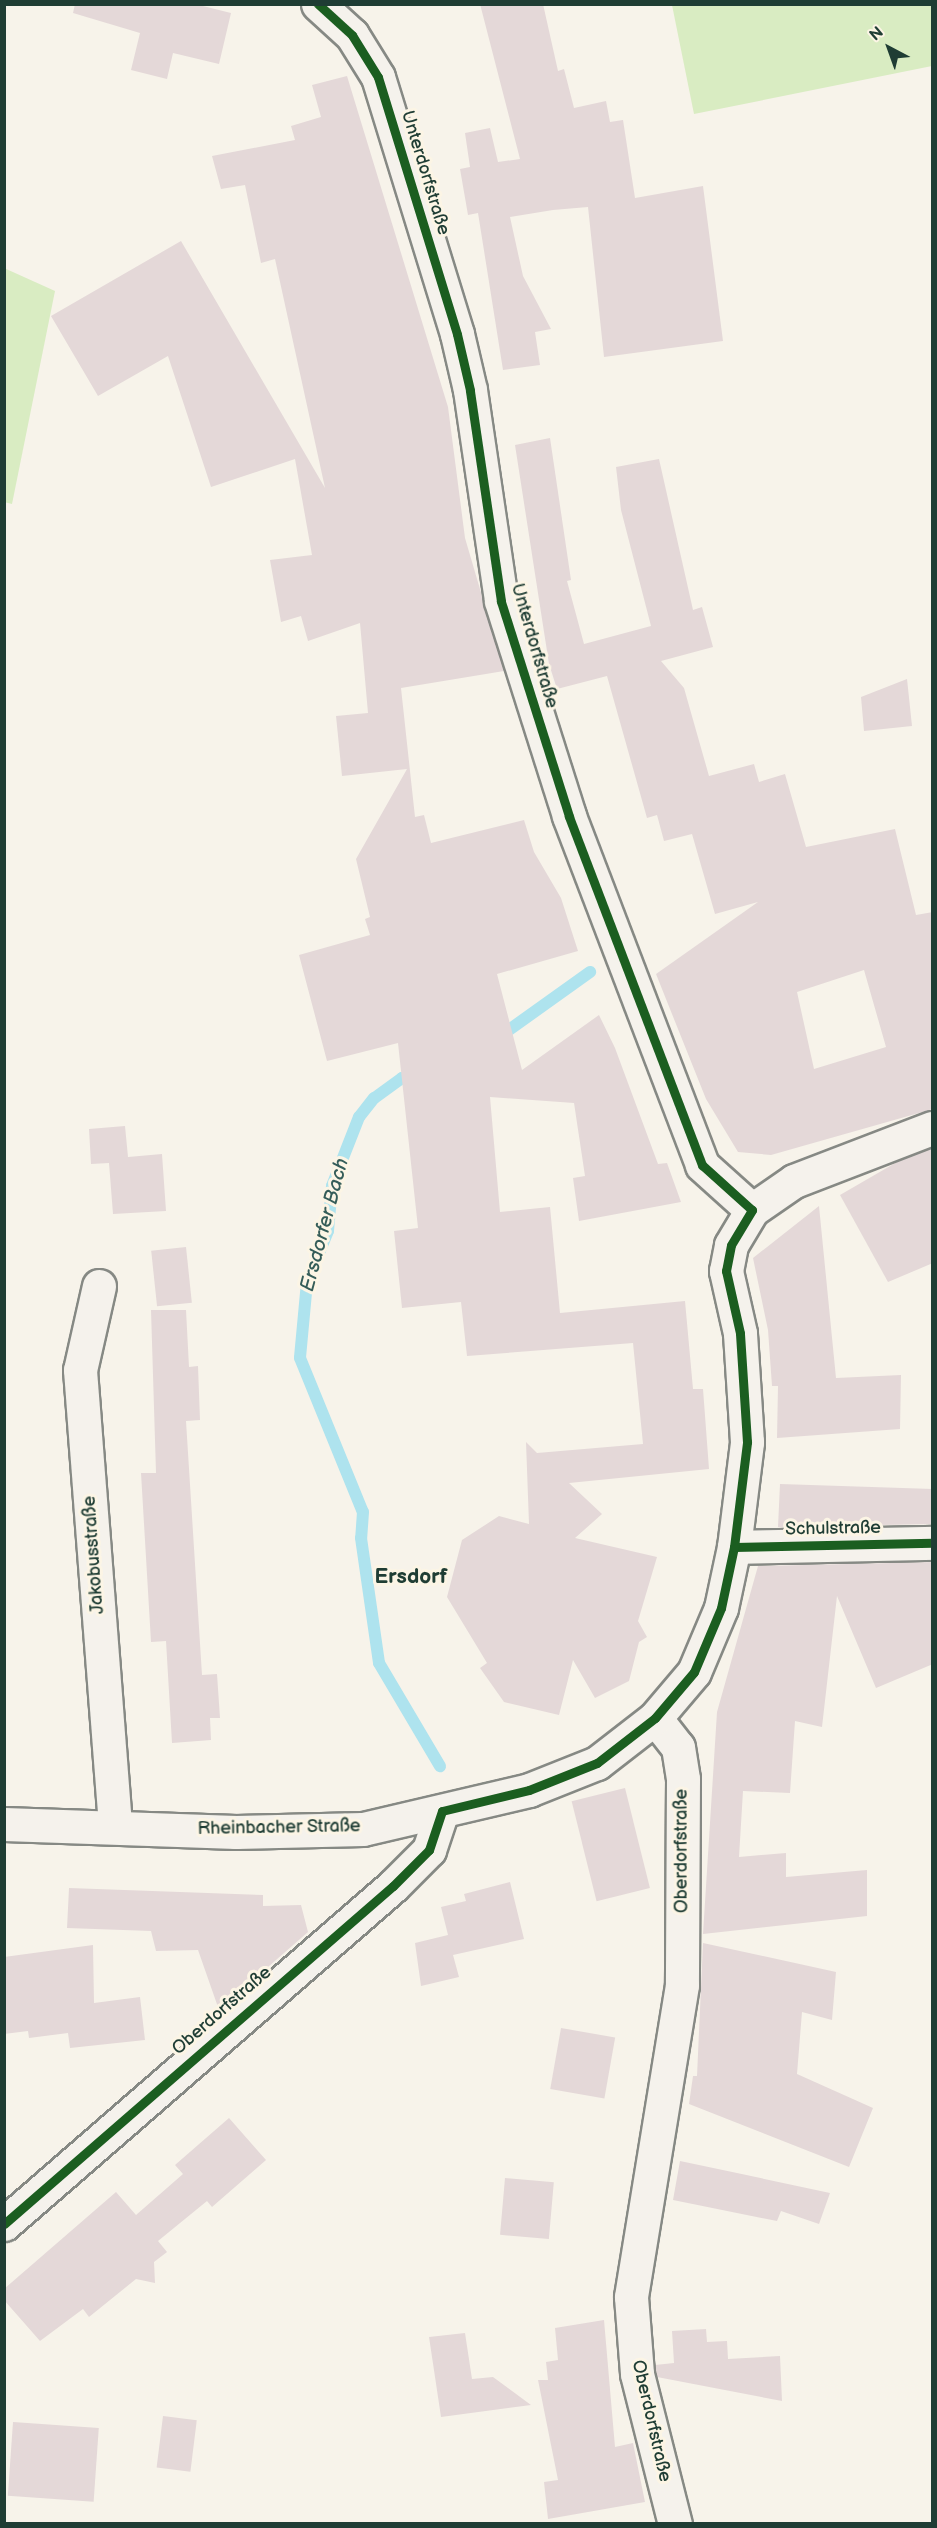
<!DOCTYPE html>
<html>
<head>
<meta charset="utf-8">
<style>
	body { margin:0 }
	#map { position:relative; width:937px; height:2528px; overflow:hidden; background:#f7f3ea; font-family:"Balsamiq Sans",sans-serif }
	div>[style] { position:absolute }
	.green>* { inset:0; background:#d9ecc2 }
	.stream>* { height:12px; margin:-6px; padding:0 6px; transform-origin:6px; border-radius:6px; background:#aee3ee }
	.building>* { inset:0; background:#e4d8d8; transform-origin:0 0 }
	.roads { filter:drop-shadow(2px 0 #868984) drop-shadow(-2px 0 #868984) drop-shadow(0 2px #868984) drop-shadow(0 -2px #868984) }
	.minor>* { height:33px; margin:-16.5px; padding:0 16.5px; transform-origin:16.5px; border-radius:16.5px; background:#f5f2ec }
	.secondary>* { height:33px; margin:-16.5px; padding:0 16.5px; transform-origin:16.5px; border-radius:16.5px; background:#f5f2ec }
	.cycleway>* { height:9px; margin:-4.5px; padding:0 4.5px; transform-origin:4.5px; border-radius:4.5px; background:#1b5e20 }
	span { translate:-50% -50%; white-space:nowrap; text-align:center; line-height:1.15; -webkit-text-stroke:6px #fcf5e5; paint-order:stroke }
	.street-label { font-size:18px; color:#1f3d34 }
	.water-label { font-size:20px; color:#355d59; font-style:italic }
	.quarter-label { font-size:21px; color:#1f3d34; font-weight:700 }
	.frame { position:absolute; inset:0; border:6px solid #1f3d34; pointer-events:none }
	.north { position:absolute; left:859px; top:18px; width:60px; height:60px; -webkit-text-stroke:4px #fcf5e5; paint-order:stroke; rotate:319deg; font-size:16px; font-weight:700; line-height:24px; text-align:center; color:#1f3d34 }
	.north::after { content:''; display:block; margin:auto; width:21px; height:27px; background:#1f3d34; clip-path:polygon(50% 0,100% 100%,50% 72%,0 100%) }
</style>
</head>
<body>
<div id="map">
	<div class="green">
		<i style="clip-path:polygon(672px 5px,932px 5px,932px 66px,694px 114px)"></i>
		<i style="clip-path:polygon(4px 268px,55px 291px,12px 504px,4px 502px)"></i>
	</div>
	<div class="stream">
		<i style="left:499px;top:1037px;width:112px;rotate:-35.5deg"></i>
		<i style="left:417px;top:1078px;width:15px;rotate:180deg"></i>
		<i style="left:402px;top:1078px;width:34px;rotate:144deg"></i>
		<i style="left:374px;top:1098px;width:24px;rotate:128deg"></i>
		<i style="left:359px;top:1117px;width:74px;rotate:111.4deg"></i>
		<i style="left:332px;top:1186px;width:45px;rotate:95.1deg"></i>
		<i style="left:328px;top:1231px;width:55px;rotate:112.4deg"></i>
		<i style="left:307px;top:1282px;width:76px;rotate:95.3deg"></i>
		<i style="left:300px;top:1358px;width:166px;rotate:67.8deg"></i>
		<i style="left:363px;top:1512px;width:26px;rotate:94deg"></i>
		<i style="left:361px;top:1538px;width:126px;rotate:81.8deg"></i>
		<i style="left:379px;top:1663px;width:120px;rotate:59.4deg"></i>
	</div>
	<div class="building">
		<i style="clip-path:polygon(75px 4px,195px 4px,231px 13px,219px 64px,173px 53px,167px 79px,131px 70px,140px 33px,73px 13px)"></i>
		<i style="clip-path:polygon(480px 4px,543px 4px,558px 71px,564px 69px,574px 108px,606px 101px,610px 122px,623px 120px,635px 198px,703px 186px,723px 341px,604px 357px,588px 207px,553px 210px,510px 217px,523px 276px,551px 329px,535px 332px,540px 365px,503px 370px,478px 213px,468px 215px,460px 169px,470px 167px,465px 133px,490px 128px,498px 162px,520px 159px)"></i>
		<i style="clip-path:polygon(347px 76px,448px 407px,465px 538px,504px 671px,401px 688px,415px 817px,424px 815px,431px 843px,524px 820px,534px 852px,561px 898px,578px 951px,497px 974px,522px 1070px,599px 1015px,615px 1048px,658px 1164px,667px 1163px,681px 1202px,579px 1221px,573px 1178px,585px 1176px,574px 1103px,490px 1097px,500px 1212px,550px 1207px,560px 1313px,685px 1301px,693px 1389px,703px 1389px,709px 1469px,569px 1483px,602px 1514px,575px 1538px,657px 1557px,638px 1621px,647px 1637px,639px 1642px,629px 1681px,595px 1698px,573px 1660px,559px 1715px,504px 1702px,480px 1668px,487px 1663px,447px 1597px,462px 1540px,499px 1516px,529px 1524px,526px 1442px,537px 1453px,643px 1444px,633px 1343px,467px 1356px,461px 1302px,402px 1308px,394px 1231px,418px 1228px,398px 1043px,327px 1061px,299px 955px,370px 935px,365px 919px,370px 917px,356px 859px,407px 769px,342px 776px,336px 716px,368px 713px,360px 623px,308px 641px,301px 616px,281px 622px,270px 560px,312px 555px,295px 459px,211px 487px,168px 356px,98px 396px,51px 316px,181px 241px,325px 488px,275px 259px,261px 263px,245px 185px,221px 189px,212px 156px,295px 140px,291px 126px,321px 117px,312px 85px)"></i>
		<i style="clip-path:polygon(evenodd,550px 438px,571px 580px,567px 581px,584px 644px,651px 626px,621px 510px,616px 467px,659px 459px,693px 610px,702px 607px,713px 647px,661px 661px,684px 688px,709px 776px,754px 764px,759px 782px,785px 774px,806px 847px,895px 829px,916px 915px,933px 912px,933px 1109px,771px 1155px,738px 1152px,706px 1099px,656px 974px,758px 902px,715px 914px,692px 834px,664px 841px,657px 815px,647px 818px,607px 676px,557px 689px,549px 664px,515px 445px,550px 438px,864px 970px,886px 1047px,814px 1069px,797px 992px,864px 970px)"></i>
		<i style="clip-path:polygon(907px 679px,912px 726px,864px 731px,861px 697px)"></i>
		<i style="clip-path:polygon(125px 1126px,128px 1157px,162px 1154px,166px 1211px,113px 1214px,109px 1163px,91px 1164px,89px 1129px)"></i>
		<i style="clip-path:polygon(933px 1148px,933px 1263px,888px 1282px,840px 1195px,897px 1162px)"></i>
		<i style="clip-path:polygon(819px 1206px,836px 1378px,901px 1375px,900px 1429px,777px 1438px,778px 1386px,772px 1386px,768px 1330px,753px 1258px)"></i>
		<i style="left:186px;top:1247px;width:56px;height:35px;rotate:84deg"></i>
		<i style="clip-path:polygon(151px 1310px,186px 1310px,189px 1367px,198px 1366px,200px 1420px,186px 1421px,202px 1675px,217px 1674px,220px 1718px,210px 1718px,211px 1740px,172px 1743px,166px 1641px,151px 1642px,141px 1473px,156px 1473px)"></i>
		<i style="clip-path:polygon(780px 1484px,933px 1489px,933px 1524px,778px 1527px)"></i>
		<i style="clip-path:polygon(933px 1562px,933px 1664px,876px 1688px,837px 1596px,822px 1727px,795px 1721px,790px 1793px,743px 1791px,739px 1857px,786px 1853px,786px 1877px,867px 1870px,867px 1916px,703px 1934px,717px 1712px,758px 1566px)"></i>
		<i style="left:625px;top:1788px;width:103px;height:55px;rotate:76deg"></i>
		<i style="clip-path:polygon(510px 1882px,524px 1939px,453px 1955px,459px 1977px,421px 1986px,415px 1943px,448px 1935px,441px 1907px,466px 1901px,464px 1894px)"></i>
		<i style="clip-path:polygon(69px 1888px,263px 1895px,263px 1906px,301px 1905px,308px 1932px,219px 2010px,198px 1950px,156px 1951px,151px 1931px,67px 1928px)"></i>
		<i style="clip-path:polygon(703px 1943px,836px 1972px,832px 2020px,802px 2012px,797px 2074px,873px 2108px,849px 2167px,689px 2104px,693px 2076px,697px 2076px)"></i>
		<i style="clip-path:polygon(93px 1945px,94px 2003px,140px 1997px,145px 2040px,70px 2048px,68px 2033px,29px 2038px,28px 2031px,4px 2034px,4px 1957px)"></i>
		<i style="left:561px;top:2028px;width:55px;height:62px;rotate:10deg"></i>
		<i style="clip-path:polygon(229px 2118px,266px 2160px,212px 2207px,207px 2201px,158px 2241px,167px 2252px,154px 2262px,155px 2283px,136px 2279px,89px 2317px,83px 2309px,40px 2341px,4px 2300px,4px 2289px,116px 2192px,136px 2215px,183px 2174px,175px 2165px)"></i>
		<i style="clip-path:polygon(680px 2161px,737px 2173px,830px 2193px,819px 2224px,781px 2211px,777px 2221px,673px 2200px)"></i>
		<i style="left:505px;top:2178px;width:49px;height:57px;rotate:5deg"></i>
		<i style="clip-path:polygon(604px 2320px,615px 2447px,633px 2443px,645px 2502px,548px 2519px,544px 2482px,558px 2480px,538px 2380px,548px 2380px,546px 2362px,558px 2360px,555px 2328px)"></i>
		<i style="clip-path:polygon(706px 2329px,707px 2342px,727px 2341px,728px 2359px,780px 2356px,782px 2401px,657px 2377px,655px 2365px,674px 2363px,672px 2331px)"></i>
		<i style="clip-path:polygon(465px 2333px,472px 2379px,493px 2377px,531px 2405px,441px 2417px,429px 2337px)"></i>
		<i style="left:163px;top:2416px;width:34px;height:52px;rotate:7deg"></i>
		<i style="left:13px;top:2422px;width:86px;height:74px;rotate:4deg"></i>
	</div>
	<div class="roads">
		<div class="minor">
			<i style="left:318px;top:4px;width:46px;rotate:42.4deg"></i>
			<i style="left:352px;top:35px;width:49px;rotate:58.2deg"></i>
			<i style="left:378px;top:77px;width:269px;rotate:72.9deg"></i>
			<i style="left:457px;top:334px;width:57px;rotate:76.9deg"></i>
			<i style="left:470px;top:390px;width:213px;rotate:81.6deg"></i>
			<i style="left:501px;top:601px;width:225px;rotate:72.4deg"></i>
			<i style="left:569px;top:816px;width:373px;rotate:69.1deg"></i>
			<i style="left:702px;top:1165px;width:67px;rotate:42deg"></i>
			<i style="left:99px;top:1286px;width:86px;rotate:102.7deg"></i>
			<i style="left:80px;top:1370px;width:456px;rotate:85.6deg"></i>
			<i style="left:734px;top:1547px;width:198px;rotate:-1.2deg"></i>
			<i style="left:655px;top:1718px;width:37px;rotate:52deg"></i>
			<i style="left:678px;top:1747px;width:32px;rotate:81deg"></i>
			<i style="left:683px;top:1779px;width:206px;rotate:90.3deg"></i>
			<i style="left:682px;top:1985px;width:316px;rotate:99.3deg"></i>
			<i style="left:631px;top:2297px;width:77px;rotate:85.5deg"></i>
			<i style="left:637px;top:2374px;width:155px;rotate:75.8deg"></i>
			<i style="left:4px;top:2224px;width:515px;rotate:-40.99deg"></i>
			<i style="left:393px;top:1886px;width:51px;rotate:-45deg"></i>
			<i style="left:429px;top:1850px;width:41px;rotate:-71.6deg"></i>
		</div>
		<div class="secondary">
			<i style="left:4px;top:1824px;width:232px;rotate:2deg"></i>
			<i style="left:236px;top:1832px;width:127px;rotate:-1.4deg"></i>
			<i style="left:363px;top:1829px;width:171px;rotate:-13.2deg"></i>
			<i style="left:529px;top:1790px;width:73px;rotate:-21.7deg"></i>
			<i style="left:597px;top:1763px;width:73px;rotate:-37.8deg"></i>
			<i style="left:655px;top:1718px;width:60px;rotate:-49.7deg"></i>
			<i style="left:694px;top:1672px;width:69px;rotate:-67.1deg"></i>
			<i style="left:721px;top:1608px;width:62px;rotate:-78deg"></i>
			<i style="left:734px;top:1547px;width:106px;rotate:-82.9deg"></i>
			<i style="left:747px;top:1442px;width:109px;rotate:-93.7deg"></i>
			<i style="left:740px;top:1333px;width:64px;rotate:-102.7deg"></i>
			<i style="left:726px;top:1271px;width:26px;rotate:-79deg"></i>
			<i style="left:731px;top:1245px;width:41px;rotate:-59deg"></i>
			<i style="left:752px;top:1210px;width:51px;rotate:-34.6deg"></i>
			<i style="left:794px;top:1181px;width:148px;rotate:-21deg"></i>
		</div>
	</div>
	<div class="cycleway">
		<i style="left:734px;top:1547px;width:198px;rotate:-1.2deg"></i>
		<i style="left:4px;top:2224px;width:515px;rotate:-40.99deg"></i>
		<i style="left:393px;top:1886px;width:51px;rotate:-45deg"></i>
		<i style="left:429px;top:1850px;width:41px;rotate:-71.6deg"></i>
		<i style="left:442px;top:1811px;width:89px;rotate:-13.6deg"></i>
		<i style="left:529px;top:1790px;width:73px;rotate:-21.7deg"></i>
		<i style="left:597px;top:1763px;width:73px;rotate:-37.8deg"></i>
		<i style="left:655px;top:1718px;width:60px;rotate:-49.7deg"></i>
		<i style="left:694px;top:1672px;width:69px;rotate:-67.1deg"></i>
		<i style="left:721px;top:1608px;width:62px;rotate:-78deg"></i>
		<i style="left:734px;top:1547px;width:106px;rotate:-82.9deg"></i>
		<i style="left:747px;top:1442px;width:109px;rotate:-93.7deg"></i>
		<i style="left:740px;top:1333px;width:64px;rotate:-102.7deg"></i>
		<i style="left:726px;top:1271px;width:26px;rotate:-79deg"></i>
		<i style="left:731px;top:1245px;width:41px;rotate:-59deg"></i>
		<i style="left:752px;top:1210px;width:67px;rotate:-138deg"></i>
		<i style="left:702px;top:1165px;width:373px;rotate:-110.9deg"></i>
		<i style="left:569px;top:816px;width:225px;rotate:-107.6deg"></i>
		<i style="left:501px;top:601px;width:213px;rotate:-98.4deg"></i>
		<i style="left:470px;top:390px;width:57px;rotate:-103.1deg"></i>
		<i style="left:457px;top:334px;width:269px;rotate:-107.1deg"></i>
		<i style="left:378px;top:77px;width:49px;rotate:-121.8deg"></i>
		<i style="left:352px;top:35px;width:46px;rotate:-137.6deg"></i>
	</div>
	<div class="street-label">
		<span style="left:425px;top:173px;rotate:73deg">Unterdorfstraße</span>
		<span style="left:534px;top:646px;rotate:74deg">Unterdorfstraße</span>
		<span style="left:833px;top:1529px;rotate:-1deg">Schulstraße</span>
		<span style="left:94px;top:1555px;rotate:-94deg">Jakobusstraße</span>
		<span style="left:279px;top:1828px;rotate:-1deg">Rheinbacher Straße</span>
		<span style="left:682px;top:1851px;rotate:-90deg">Oberdorfstraße</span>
		<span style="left:222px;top:2011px;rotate:-41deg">Oberdorfstraße</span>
		<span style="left:651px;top:2421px;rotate:77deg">Oberdorfstraße</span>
	</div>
	<div class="water-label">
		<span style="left:325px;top:1225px;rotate:-75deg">Ersdorfer Bach</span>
	</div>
	<div class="quarter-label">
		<span style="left:411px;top:1577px">Ersdorf</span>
	</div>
	<div class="frame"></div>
	<div class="north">N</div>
</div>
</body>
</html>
